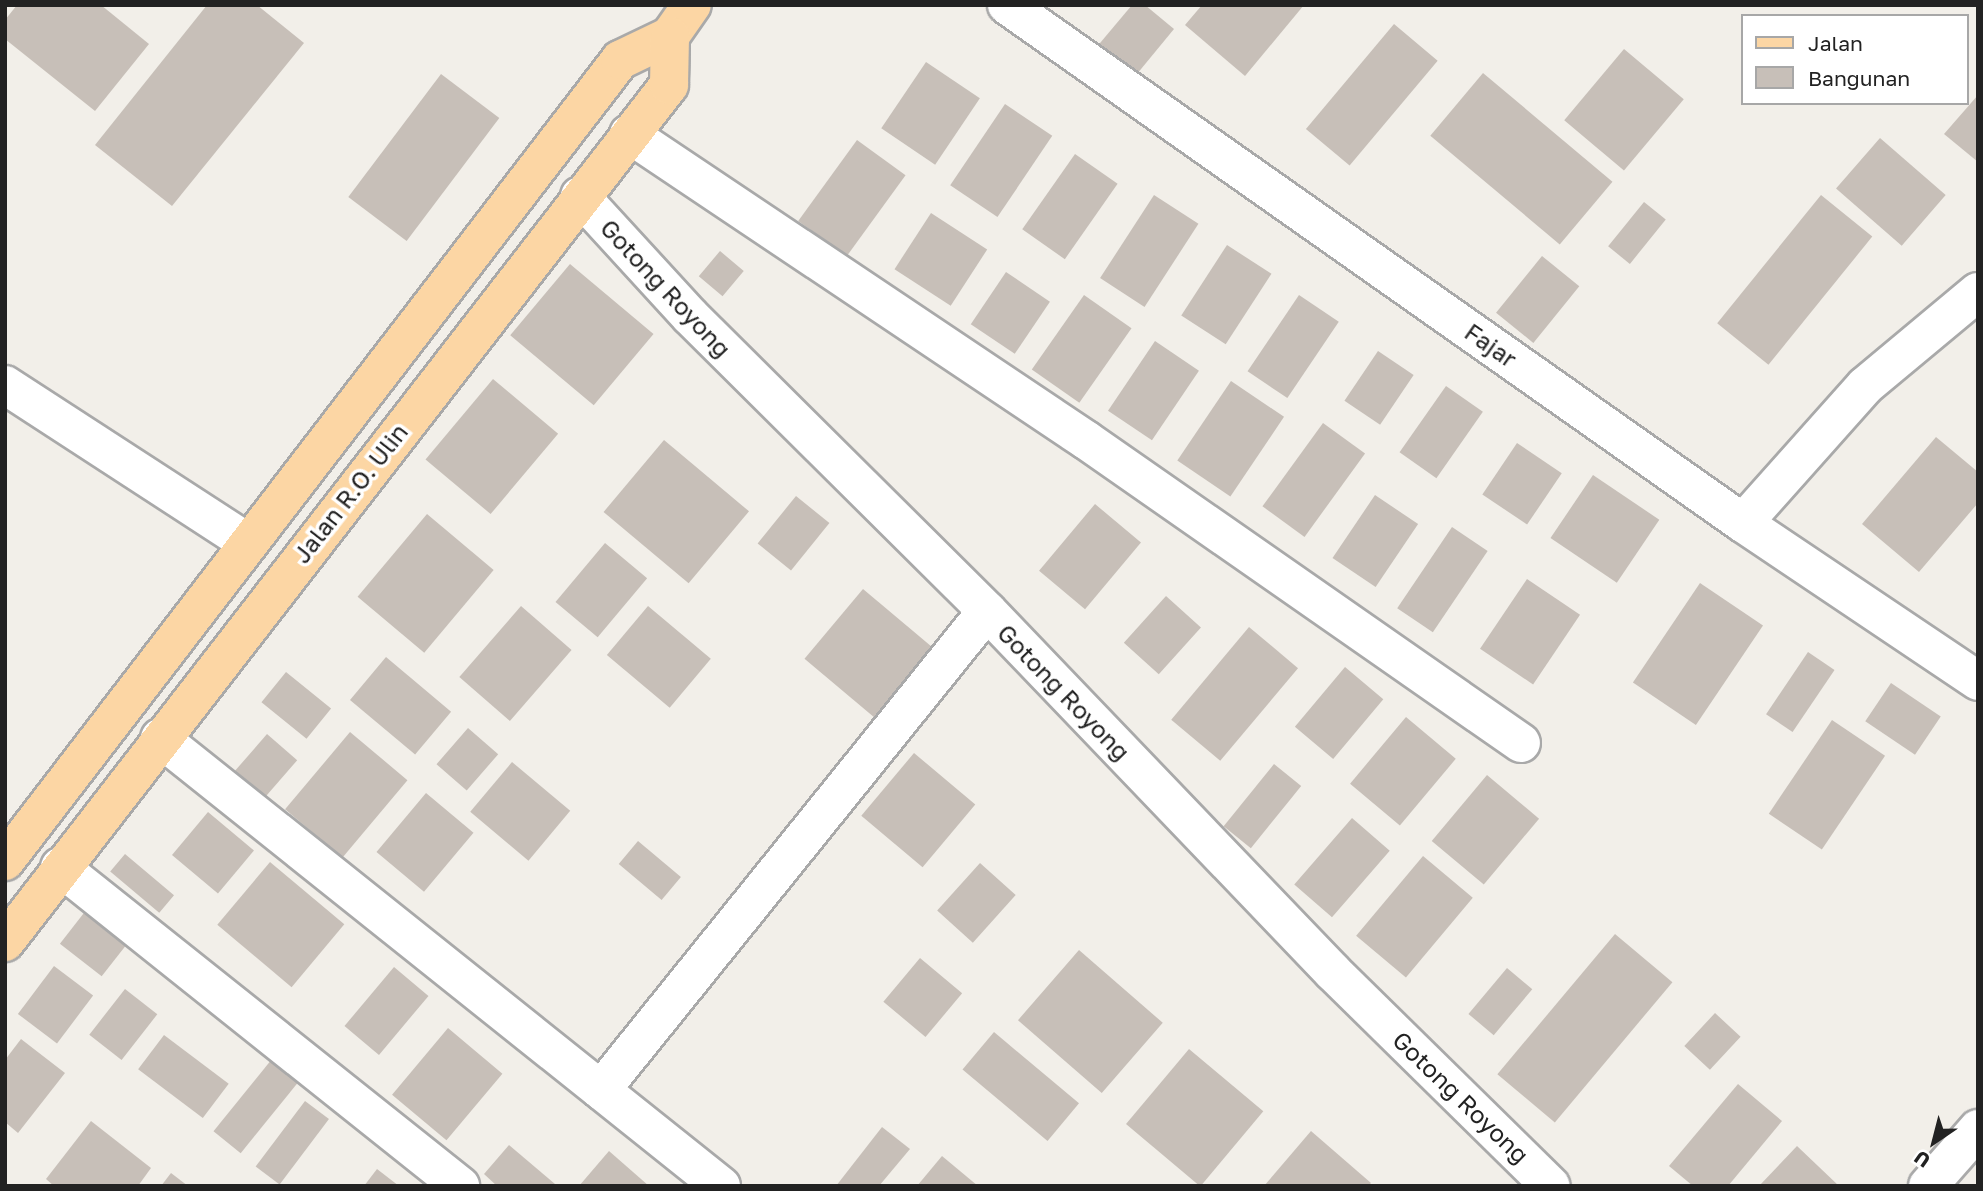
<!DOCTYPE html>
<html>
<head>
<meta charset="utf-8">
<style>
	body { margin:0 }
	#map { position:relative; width:1983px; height:1191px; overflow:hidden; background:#f2efe9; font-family:"Golos Text",sans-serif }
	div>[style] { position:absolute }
	.building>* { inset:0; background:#c7bfb8; transform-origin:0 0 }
	.roads { filter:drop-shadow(2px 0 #a9a9a9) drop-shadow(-2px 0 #a9a9a9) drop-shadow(0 2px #a9a9a9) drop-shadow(0 -2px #a9a9a9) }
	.minor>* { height:38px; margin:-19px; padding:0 19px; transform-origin:19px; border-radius:19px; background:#fff }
	.major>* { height:38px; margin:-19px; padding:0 19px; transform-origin:19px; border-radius:19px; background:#fcd6a4 }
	span { translate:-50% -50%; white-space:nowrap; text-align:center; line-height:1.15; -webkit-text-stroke:7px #fff; paint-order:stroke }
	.street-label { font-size:24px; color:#222 }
	.frame { position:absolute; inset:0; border:7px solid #222; pointer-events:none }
	.legend { position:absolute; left:1741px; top:14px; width:228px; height:91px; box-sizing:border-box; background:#fff; border:2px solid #a7a7a7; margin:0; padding:9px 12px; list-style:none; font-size:21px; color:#222 }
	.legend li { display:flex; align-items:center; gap:14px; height:35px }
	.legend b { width:35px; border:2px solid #a7a7a7 }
	.north { position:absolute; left:1899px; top:1107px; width:70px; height:70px; -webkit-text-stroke:5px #fff; paint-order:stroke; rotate:215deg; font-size:19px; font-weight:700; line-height:28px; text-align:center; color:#222 }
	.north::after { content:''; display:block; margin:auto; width:24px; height:32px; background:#222; clip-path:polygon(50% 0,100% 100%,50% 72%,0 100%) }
</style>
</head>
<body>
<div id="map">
	<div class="building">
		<i style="clip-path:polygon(17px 5px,101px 5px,149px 44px,95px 111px,5px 39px,5px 20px)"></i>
		<i style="clip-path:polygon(207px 5px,257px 5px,304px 43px,172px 206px,95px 145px)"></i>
		<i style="clip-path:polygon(1132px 5px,1145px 5px,1174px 29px,1132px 80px,1095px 49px)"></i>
		<i style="clip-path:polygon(1202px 5px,1304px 5px,1245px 76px,1185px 25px)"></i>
		<i style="left:1394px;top:24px;width:57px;height:137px;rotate:40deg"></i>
		<i style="left:1624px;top:49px;width:78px;height:93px;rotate:40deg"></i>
		<i style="left:926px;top:62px;width:65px;height:80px;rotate:34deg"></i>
		<i style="left:1483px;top:73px;width:169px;height:82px;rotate:40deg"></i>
		<i style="left:441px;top:74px;width:73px;height:154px;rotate:37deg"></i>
		<i style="clip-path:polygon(1978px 95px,1978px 162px,1944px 134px)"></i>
		<i style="left:1005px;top:104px;width:57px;height:98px;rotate:34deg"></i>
		<i style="left:1880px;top:138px;width:87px;height:67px;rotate:41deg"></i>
		<i style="left:857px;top:140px;width:60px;height:100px;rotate:36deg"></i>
		<i style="left:1075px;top:154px;width:52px;height:92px;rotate:35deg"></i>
		<i style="left:1154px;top:195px;width:53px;height:99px;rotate:33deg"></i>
		<i style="left:1821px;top:195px;width:66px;height:165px;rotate:39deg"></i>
		<i style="left:1644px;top:202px;width:28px;height:57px;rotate:39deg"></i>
		<i style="left:931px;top:213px;width:67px;height:67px;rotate:33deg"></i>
		<i style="left:1227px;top:245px;width:53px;height:84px;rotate:33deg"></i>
		<i style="left:720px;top:251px;width:31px;height:33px;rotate:40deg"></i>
		<i style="left:1542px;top:256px;width:48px;height:73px;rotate:39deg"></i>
		<i style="left:570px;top:264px;width:109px;height:93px;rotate:40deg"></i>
		<i style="left:1006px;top:272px;width:53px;height:63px;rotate:34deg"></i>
		<i style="left:1084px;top:295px;width:58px;height:91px;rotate:35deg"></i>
		<i style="left:1299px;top:295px;width:48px;height:92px;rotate:34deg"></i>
		<i style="left:1155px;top:341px;width:53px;height:84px;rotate:34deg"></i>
		<i style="left:1378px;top:351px;width:43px;height:60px;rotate:34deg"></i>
		<i style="left:493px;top:379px;width:85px;height:105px;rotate:40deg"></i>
		<i style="left:1231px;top:381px;width:64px;height:96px;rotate:34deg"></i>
		<i style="left:1446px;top:386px;width:45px;height:81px;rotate:35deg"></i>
		<i style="left:1323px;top:423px;width:52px;height:103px;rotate:36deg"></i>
		<i style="clip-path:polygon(1936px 437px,1978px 472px,1978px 503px,1919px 572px,1862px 524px)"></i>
		<i style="left:664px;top:440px;width:111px;height:94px;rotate:40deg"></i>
		<i style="left:1517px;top:443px;width:54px;height:62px;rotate:34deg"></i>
		<i style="left:1593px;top:475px;width:80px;height:76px;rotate:34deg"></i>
		<i style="left:1375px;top:495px;width:52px;height:76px;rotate:34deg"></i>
		<i style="left:796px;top:496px;width:43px;height:61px;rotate:39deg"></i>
		<i style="left:1095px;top:504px;width:60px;height:87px;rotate:40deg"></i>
		<i style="left:427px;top:514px;width:87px;height:108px;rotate:40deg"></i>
		<i style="left:1452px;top:527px;width:43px;height:98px;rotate:34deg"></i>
		<i style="left:605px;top:543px;width:55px;height:77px;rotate:40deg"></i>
		<i style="left:1527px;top:579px;width:64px;height:84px;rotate:34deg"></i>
		<i style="left:1700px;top:583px;width:76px;height:120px;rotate:34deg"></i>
		<i style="left:863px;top:589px;width:94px;height:91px;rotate:40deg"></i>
		<i style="left:1166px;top:596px;width:47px;height:63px;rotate:42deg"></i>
		<i style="left:521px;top:606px;width:67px;height:94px;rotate:41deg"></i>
		<i style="left:648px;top:606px;width:82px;height:64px;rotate:40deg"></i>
		<i style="left:1249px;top:627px;width:64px;height:121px;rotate:40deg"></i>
		<i style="left:1808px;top:652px;width:32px;height:75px;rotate:34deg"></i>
		<i style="left:386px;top:657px;width:85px;height:56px;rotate:40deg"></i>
		<i style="left:1345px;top:667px;width:50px;height:78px;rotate:40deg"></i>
		<i style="left:286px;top:672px;width:58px;height:39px;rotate:39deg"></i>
		<i style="left:1891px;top:683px;width:60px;height:46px;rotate:34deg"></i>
		<i style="left:1406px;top:717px;width:65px;height:87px;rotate:40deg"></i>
		<i style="left:1832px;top:720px;width:64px;height:113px;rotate:34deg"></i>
		<i style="left:468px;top:728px;width:40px;height:48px;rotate:41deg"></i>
		<i style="left:350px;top:732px;width:75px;height:101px;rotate:40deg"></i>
		<i style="left:267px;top:734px;width:40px;height:50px;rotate:41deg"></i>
		<i style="left:914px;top:753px;width:80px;height:82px;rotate:40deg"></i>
		<i style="left:512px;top:762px;width:76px;height:65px;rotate:40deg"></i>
		<i style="left:1274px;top:764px;width:35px;height:80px;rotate:39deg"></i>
		<i style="left:1487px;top:775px;width:68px;height:86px;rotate:40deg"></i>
		<i style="left:426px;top:793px;width:62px;height:77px;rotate:40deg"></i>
		<i style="left:208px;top:812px;width:60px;height:56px;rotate:40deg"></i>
		<i style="left:1352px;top:818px;width:50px;height:88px;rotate:41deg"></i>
		<i style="left:638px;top:841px;width:56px;height:30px;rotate:40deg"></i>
		<i style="left:125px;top:854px;width:64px;height:23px;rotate:40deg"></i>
		<i style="left:1423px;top:856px;width:65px;height:104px;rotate:40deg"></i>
		<i style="left:270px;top:862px;width:97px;height:82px;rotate:40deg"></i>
		<i style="left:980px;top:863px;width:48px;height:64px;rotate:42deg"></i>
		<i style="left:87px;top:909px;width:53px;height:44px;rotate:38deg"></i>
		<i style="left:1615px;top:934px;width:75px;height:183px;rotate:40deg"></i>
		<i style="left:1079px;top:950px;width:111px;height:93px;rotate:41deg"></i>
		<i style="left:920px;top:958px;width:55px;height:57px;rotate:40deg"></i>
		<i style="left:54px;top:966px;width:49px;height:60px;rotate:37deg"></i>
		<i style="left:394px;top:967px;width:45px;height:77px;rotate:40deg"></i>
		<i style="left:1507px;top:968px;width:33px;height:60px;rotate:40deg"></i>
		<i style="left:125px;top:989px;width:41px;height:58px;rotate:38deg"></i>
		<i style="left:1715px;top:1013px;width:35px;height:45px;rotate:43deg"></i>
		<i style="left:448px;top:1028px;width:71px;height:87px;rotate:40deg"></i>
		<i style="left:994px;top:1032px;width:111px;height:49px;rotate:40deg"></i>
		<i style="left:164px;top:1035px;width:81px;height:43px;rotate:37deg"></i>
		<i style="clip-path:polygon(21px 1039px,65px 1073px,18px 1133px,5px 1122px,5px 1060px)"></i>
		<i style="left:1189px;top:1049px;width:97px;height:98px;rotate:40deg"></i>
		<i style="left:272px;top:1059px;width:35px;height:93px;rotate:39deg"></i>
		<i style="clip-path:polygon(1738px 1084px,1782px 1121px,1728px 1186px,1693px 1186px,1669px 1166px)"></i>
		<i style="left:305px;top:1101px;width:30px;height:82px;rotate:37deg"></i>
		<i style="clip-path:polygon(91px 1121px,151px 1168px,138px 1186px,54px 1186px,46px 1179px)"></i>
		<i style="clip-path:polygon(882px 1127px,910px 1149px,879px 1186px,836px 1186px)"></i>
		<i style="clip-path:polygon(1311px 1131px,1371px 1183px,1368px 1186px,1264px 1186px)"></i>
		<i style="clip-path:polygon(509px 1145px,555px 1184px,553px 1186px,497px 1186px,484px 1174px)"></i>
		<i style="clip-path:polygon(1797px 1146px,1839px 1186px,1759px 1186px)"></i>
		<i style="clip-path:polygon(609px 1151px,649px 1186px,579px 1186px)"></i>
		<i style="clip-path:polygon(942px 1156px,978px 1186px,917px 1186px)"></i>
		<i style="clip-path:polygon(377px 1169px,399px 1186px,364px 1186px)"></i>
		<i style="clip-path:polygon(171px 1173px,188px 1186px,161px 1186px)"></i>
	</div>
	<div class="roads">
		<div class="minor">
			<i style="left:1007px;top:5px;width:900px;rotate:35.14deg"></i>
			<i style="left:1743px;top:523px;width:283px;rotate:33.9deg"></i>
			<i style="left:629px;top:134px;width:550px;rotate:33.81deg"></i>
			<i style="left:1086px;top:440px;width:530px;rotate:34.86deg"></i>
			<i style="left:580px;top:196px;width:163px;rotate:47.5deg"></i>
			<i style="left:690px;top:316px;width:419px;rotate:44.8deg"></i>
			<i style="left:987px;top:611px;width:500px;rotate:46.22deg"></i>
			<i style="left:1333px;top:972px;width:305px;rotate:44.5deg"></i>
			<i style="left:5px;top:385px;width:288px;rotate:33deg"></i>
			<i style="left:1743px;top:523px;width:183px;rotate:-48.3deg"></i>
			<i style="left:1865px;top:386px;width:147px;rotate:-39.8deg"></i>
			<i style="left:160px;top:738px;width:718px;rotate:38.61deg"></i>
			<i style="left:60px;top:867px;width:512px;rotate:38.57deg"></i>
			<i style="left:601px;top:1090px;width:615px;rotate:-51.14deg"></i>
			<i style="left:1928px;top:1186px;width:76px;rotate:-48.7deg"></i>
		</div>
		<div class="major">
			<i style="left:5px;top:861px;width:1010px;rotate:-52.48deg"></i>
			<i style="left:620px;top:60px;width:55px;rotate:-25.6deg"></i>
			<i style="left:670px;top:36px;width:38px;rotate:-55deg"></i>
			<i style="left:5px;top:942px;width:1084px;rotate:-52.23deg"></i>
			<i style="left:669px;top:85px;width:49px;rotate:-88.8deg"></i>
		</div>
	</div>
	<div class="street-label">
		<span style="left:666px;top:288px;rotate:47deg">Gotong Royong</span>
		<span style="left:1491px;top:345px;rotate:35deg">Fajar</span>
		<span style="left:350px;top:493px;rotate:-52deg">Jalan R.O. Ulin</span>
		<span style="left:1064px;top:692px;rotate:46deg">Gotong Royong</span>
		<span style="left:1461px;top:1097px;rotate:44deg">Gotong Royong</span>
	</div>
	<div class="frame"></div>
	<ul class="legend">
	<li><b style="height:9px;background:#fcd6a4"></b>Jalan</li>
	<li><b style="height:19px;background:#c7bfb8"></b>Bangunan</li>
	</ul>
	<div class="north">U</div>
</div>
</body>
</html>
